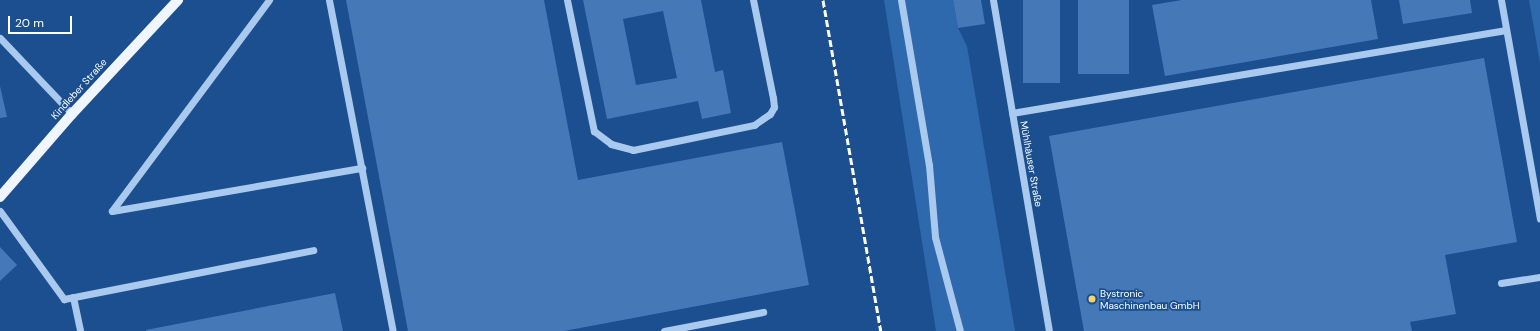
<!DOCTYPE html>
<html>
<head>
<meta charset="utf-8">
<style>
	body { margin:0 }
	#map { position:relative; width:1540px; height:331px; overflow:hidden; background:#1b4f8f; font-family:"DM Sans",sans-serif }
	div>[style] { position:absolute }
	.green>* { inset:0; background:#2e69ad }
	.building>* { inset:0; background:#4478b7; transform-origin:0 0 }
	.minor>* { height:7px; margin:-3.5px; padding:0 3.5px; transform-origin:3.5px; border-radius:3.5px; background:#a9c9ee }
	.major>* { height:10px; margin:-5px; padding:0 5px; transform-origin:5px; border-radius:5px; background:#f0f6ff }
	.rail>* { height:3px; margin-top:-1.5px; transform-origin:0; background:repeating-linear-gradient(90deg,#fff 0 7px,transparent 0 10px) }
	.dots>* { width:11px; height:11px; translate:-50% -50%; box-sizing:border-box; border:2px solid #1b4f8f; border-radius:50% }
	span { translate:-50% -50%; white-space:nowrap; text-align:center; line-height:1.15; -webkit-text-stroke:3.5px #1b4f8f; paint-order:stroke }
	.street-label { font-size:10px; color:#fff }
	.poi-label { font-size:10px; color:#fff }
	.left { translate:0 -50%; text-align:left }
	.scale { position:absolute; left:8px; top:16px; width:64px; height:18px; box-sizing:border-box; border:2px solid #fff; border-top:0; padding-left:5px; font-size:12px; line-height:14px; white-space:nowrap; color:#fff; -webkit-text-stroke:3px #1b4f8f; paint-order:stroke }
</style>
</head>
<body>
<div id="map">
	<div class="green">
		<i style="clip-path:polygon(884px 0,953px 0,958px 28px,967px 46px,1015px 331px,936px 331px)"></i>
		<i style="clip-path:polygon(1529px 0,1540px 0,1540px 63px)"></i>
	</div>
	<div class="building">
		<i style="clip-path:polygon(346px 0,544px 0,578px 180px,782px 142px,809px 285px,564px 331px,408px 331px)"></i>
		<i style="clip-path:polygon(evenodd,583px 0,701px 0,715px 72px,723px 70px,731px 113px,702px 119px,698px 101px,607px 119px,583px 0,663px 11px,677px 78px,636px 85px,623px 19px,663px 11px)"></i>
		<i style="clip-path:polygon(953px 0,981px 0,985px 24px,958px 28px)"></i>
		<i style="left:1023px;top:0;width:37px;height:83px"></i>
		<i style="left:1078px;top:0;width:51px;height:74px"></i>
		<i style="clip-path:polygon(1182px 0,1371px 0,1378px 39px,1165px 76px,1152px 5px)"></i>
		<i style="clip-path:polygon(1399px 0,1470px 0,1472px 13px,1403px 24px)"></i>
		<i style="clip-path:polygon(1484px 58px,1517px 242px,1445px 255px,1456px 314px,1410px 322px,1412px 331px,1084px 331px,1049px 136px)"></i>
		<i style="clip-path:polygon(0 86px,7px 117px,0 118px)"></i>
		<i style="clip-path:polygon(0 247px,17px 265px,0 281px)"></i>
		<i style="clip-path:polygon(335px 293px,343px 331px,146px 331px,146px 330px)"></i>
	</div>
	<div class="minor">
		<i style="left:269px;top:0;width:263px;rotate:126.7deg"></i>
		<i style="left:112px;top:211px;width:254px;rotate:-9.8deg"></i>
		<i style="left:329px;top:0;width:337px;rotate:79.1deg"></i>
		<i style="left:567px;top:0;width:134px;rotate:78.4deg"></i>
		<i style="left:594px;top:131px;width:21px;rotate:37deg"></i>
		<i style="left:611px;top:144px;width:23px;rotate:15deg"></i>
		<i style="left:633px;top:150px;width:124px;rotate:-11.7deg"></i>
		<i style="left:754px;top:125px;width:19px;rotate:-35deg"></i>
		<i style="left:770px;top:114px;width:8px;rotate:-60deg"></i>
		<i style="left:774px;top:107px;width:9px;rotate:-96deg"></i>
		<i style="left:773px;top:98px;width:100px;rotate:-101.5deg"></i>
		<i style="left:901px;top:0;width:167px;rotate:80.4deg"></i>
		<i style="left:929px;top:165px;width:72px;rotate:85.2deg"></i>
		<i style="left:935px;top:237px;width:97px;rotate:75.1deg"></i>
		<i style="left:993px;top:0;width:336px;rotate:80.4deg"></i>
		<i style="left:1501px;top:0;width:222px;rotate:79.9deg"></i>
		<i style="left:0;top:38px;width:105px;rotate:46.5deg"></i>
		<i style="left:1012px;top:113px;width:501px;rotate:-9.54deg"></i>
		<i style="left:0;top:211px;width:109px;rotate:54deg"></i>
		<i style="left:64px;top:299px;width:254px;rotate:-11.1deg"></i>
		<i style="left:1501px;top:283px;width:39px;rotate:-9deg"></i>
		<i style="left:73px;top:297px;width:35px;rotate:78deg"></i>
		<i style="left:664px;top:331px;width:101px;rotate:-10.9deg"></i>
	</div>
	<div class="major">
		<i style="left:0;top:197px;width:110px;rotate:-49.1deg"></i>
		<i style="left:72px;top:114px;width:156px;rotate:-47.1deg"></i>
	</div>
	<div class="rail">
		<i style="left:823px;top:0;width:336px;rotate:80.1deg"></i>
	</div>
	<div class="dots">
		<i style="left:1092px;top:299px;background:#ffd166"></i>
	</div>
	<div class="street-label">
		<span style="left:79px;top:89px;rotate:-48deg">Kindleber Straße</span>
		<span style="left:1031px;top:164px;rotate:80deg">Mühlhäuser Straße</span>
	</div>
	<div class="poi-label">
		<span class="left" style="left:1100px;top:299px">Bystronic<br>Maschinenbau GmbH</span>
	</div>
	<div class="scale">20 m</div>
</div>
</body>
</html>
